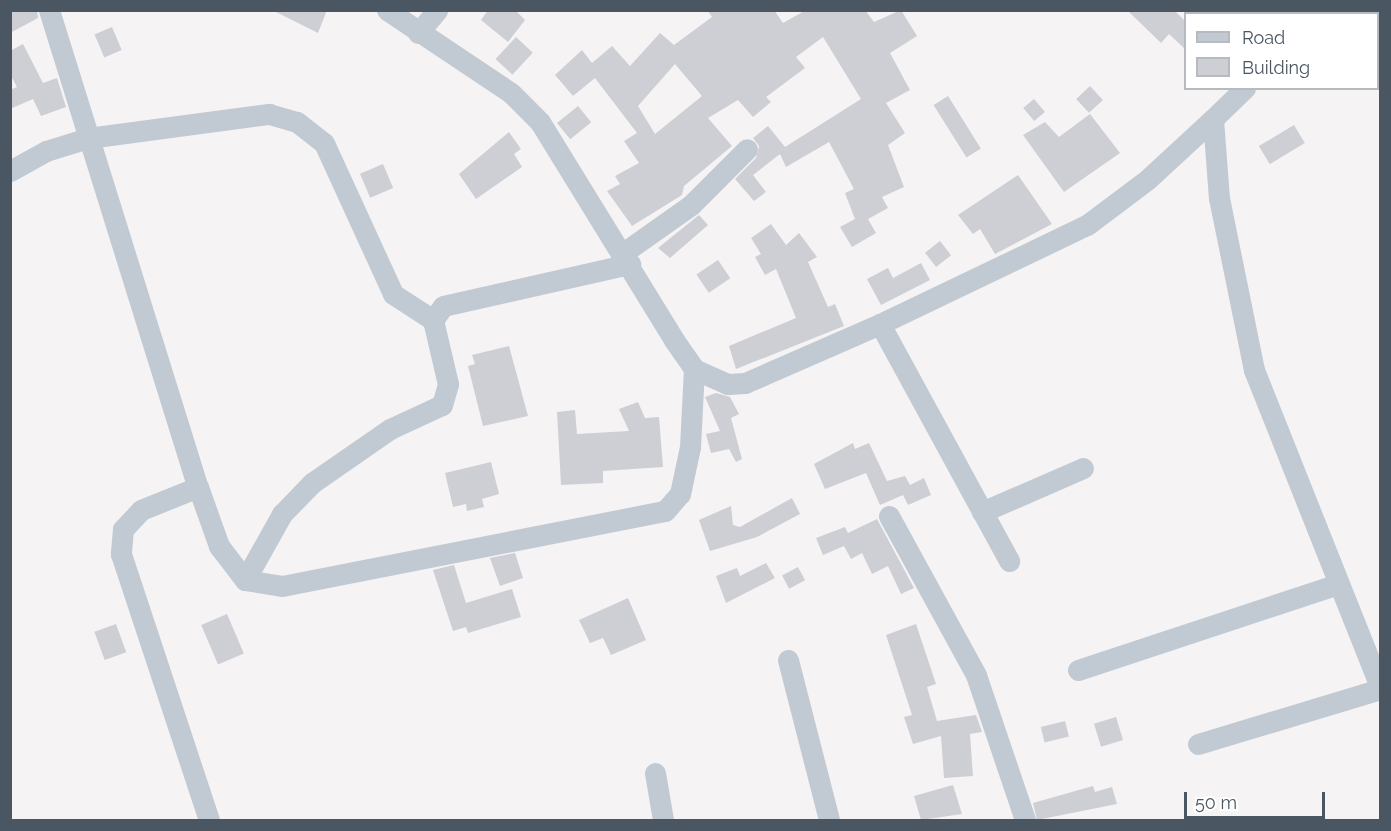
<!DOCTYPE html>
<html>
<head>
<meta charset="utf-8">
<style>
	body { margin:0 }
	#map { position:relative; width:1391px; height:831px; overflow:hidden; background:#f5f3f3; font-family:Raleway,sans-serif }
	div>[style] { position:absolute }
	.building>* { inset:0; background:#cdcfd5; transform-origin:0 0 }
	.street>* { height:21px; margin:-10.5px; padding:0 10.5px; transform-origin:10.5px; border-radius:10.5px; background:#c1cad2 }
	span { translate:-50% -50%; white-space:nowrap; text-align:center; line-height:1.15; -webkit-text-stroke:5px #fff; paint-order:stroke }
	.frame { position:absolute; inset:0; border:12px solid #4a5661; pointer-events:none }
	.legend { position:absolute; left:1184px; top:12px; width:195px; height:78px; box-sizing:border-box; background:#fff; border:2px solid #b7bbc0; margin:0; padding:8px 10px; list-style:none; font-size:18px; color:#4a5661 }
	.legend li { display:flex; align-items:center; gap:12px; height:30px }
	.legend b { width:30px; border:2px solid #b7bbc0 }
	.scale { position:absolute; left:1184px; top:792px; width:141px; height:27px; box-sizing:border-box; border:3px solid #4a5661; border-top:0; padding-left:8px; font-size:18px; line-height:21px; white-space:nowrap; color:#4a5661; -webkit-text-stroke:4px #fff; paint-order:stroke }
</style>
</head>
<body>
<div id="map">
	<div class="building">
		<i style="clip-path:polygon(10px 10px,37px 10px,38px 18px,10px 33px)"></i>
		<i style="clip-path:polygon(272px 10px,327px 10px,318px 33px)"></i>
		<i style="clip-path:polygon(488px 10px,515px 10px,525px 20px,508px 42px,481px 20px)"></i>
		<i style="clip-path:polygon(evenodd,707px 10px,774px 10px,783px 23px,806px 10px,865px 10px,874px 22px,901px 10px,917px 36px,890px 53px,910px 90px,886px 103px,905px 133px,888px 145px,904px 187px,882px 197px,888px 208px,868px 219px,876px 233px,852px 247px,840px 227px,855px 219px,845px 193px,854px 189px,829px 142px,786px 167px,780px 154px,753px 175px,766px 192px,754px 201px,735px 179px,756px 158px,759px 146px,753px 138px,768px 126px,785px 147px,861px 99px,823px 37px,796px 57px,805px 68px,766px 97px,771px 102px,753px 117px,738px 100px,708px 118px,732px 146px,684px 186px,682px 195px,632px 226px,607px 191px,620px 184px,615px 176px,639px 163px,624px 141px,637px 133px,595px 78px,573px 96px,555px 75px,582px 50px,592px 63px,612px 46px,630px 66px,660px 33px,674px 45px,712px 17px,707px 10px,675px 64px,702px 96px,655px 134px,638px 106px,675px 64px)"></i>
		<i style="clip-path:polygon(1127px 10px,1174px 10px,1185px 21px,1185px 49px,1169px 34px,1161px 43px)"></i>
		<i style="left:112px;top:27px;width:25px;height:19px;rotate:67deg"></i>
		<i style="left:516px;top:37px;width:23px;height:30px;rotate:43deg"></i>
		<i style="clip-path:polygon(23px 44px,43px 83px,57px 78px,66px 107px,41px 116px,33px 99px,10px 109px,10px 90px,17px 87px,10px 74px,10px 51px)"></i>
		<i style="left:1090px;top:86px;width:19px;height:19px;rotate:47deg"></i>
		<i style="left:948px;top:96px;width:62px;height:17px;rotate:58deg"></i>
		<i style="left:1034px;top:99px;width:17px;height:14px;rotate:50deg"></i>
		<i style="left:578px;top:106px;width:21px;height:27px;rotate:51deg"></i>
		<i style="clip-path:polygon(1090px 114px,1120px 153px,1064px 192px,1023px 135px,1045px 122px,1059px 137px)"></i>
		<i style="left:1294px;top:125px;width:21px;height:41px;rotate:59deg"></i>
		<i style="clip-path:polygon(509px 132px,521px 149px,514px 154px,522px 167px,476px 199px,459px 174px)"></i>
		<i style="left:383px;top:164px;width:26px;height:25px;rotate:67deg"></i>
		<i style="clip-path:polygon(1018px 175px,1052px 224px,995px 254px,980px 229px,973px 234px,958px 215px)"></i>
		<i style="clip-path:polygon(699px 215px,708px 225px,670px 258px,658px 248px)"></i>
		<i style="clip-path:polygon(771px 224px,786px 245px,799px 233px,817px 257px,808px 262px,828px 307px,835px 304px,844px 326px,736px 369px,729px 346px,796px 318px,776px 269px,765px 275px,755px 257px,761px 254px,751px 238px)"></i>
		<i style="left:940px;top:241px;width:18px;height:19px;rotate:52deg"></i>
		<i style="left:718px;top:260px;width:22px;height:26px;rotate:56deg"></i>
		<i style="clip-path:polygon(921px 263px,930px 280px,881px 305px,867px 279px,888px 268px,893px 278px)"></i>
		<i style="clip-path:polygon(509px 346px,528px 416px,483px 426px,468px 366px,475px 364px,472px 355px)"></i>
		<i style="clip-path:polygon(716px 393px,730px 397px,739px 414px,731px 418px,742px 459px,736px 462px,729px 449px,711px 453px,706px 434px,720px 431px,705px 397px)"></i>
		<i style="clip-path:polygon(638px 402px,645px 418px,659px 417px,663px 467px,603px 471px,603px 483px,561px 485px,557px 412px,575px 410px,577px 434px,629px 431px,619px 409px)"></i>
		<i style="clip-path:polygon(853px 443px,855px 449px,869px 443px,887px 481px,905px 476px,910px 485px,924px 478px,931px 495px,908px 505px,903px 495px,880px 505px,866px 473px,825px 489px,814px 464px)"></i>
		<i style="clip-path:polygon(491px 462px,499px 494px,482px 499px,484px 507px,467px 511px,466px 504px,453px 507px,445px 473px)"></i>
		<i style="clip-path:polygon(792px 498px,800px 514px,757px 537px,710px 551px,699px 520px,731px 506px,733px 525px,740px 527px)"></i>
		<i style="clip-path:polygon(877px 519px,914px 588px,901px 594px,888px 566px,872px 574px,862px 553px,851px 559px,844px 546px,823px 555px,816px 538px,845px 527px,848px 533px)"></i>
		<i style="clip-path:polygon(515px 553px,523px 578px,500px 586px,490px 558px)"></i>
		<i style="clip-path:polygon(766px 563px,775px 578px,726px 603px,716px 576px,737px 568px,740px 576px)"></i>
		<i style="clip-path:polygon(454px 565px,466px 603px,512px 589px,521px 617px,468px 633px,466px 627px,453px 631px,433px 570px)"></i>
		<i style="left:798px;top:567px;width:15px;height:18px;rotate:62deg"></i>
		<i style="clip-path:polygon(628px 598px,646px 640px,611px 655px,603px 638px,590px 643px,579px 620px)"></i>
		<i style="left:227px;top:614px;width:43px;height:28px;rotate:67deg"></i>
		<i style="left:116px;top:624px;width:30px;height:23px;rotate:70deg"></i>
		<i style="clip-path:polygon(916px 624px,936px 684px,927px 687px,937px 721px,976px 715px,982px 732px,970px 734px,973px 776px,944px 778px,941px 736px,913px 744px,904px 717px,912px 715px,886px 635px)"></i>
		<i style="left:1116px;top:717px;width:24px;height:23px;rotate:73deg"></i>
		<i style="left:1065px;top:721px;width:16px;height:25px;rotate:76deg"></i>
		<i style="clip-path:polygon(953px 785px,962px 814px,921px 820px,914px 796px)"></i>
		<i style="clip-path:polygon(1093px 786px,1095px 792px,1112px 787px,1117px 804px,1037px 820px,1033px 803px)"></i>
	</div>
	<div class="street">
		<i style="left:49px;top:10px;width:500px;rotate:72.7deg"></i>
		<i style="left:198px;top:487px;width:63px;rotate:70.4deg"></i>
		<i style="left:219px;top:546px;width:43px;rotate:52.6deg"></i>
		<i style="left:245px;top:580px;width:37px;rotate:9deg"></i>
		<i style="left:282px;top:586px;width:390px;rotate:-11.1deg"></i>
		<i style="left:665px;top:511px;width:23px;rotate:-49deg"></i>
		<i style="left:680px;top:494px;width:48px;rotate:-78deg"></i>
		<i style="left:690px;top:447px;width:78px;rotate:-87.1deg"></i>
		<i style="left:387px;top:10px;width:149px;rotate:33.8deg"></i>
		<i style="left:511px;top:93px;width:41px;rotate:45deg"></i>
		<i style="left:540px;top:122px;width:256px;rotate:58.4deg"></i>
		<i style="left:674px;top:340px;width:35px;rotate:55deg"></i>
		<i style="left:694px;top:369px;width:37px;rotate:24deg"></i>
		<i style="left:728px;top:384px;width:17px;rotate:-3deg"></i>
		<i style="left:745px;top:383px;width:147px;rotate:-23.6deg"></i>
		<i style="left:880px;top:324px;width:229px;rotate:-25.6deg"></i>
		<i style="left:1087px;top:225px;width:76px;rotate:-37deg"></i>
		<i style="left:1148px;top:179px;width:88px;rotate:-42.7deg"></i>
		<i style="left:1249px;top:10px;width:5px;rotate:53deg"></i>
		<i style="left:1359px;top:14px;width:6px;rotate:-39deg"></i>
		<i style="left:418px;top:33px;width:30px;rotate:-50deg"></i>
		<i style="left:1245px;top:88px;width:45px;rotate:135.9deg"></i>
		<i style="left:1213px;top:119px;width:79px;rotate:85.7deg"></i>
		<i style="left:1219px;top:198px;width:176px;rotate:78.5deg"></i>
		<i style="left:1254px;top:370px;width:340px;rotate:68.3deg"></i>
		<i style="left:10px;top:171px;width:41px;rotate:-29.1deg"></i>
		<i style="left:46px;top:151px;width:44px;rotate:-17.2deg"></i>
		<i style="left:88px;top:138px;width:183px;rotate:-7.6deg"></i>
		<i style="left:269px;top:114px;width:29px;rotate:16deg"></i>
		<i style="left:297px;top:122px;width:34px;rotate:38deg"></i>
		<i style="left:324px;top:143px;width:166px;rotate:65.4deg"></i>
		<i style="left:393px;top:294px;width:48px;rotate:33deg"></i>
		<i style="left:623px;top:253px;width:83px;rotate:-35.2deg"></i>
		<i style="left:691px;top:205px;width:79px;rotate:-45deg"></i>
		<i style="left:880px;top:324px;width:270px;rotate:61.4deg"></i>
		<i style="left:198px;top:487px;width:61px;rotate:158deg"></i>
		<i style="left:141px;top:510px;width:26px;rotate:133deg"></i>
		<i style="left:123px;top:529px;width:25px;rotate:95deg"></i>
		<i style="left:121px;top:554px;width:280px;rotate:71.7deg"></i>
		<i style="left:982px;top:512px;width:110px;rotate:-23.5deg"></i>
		<i style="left:889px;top:516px;width:181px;rotate:61.3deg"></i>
		<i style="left:976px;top:675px;width:153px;rotate:71.3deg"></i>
		<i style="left:245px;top:580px;width:76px;rotate:-60.7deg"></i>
		<i style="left:282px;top:514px;width:43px;rotate:-45.9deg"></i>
		<i style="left:312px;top:483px;width:95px;rotate:-34.7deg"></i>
		<i style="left:390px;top:429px;width:57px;rotate:-24.8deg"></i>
		<i style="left:442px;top:405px;width:22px;rotate:-74deg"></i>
		<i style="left:448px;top:384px;width:66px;rotate:-103.2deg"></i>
		<i style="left:433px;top:320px;width:17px;rotate:-54deg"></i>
		<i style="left:443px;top:306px;width:192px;rotate:-12.7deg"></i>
		<i style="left:788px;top:660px;width:165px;rotate:75.6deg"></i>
		<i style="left:1078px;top:670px;width:274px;rotate:-18.3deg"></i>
		<i style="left:1198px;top:744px;width:190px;rotate:-16.8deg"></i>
		<i style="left:655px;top:773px;width:48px;rotate:80.3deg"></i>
	</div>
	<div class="frame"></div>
	<ul class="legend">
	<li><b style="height:8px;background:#c1cad2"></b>Road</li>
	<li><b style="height:16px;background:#cdcfd5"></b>Building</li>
	</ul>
	<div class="scale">50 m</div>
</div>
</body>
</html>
